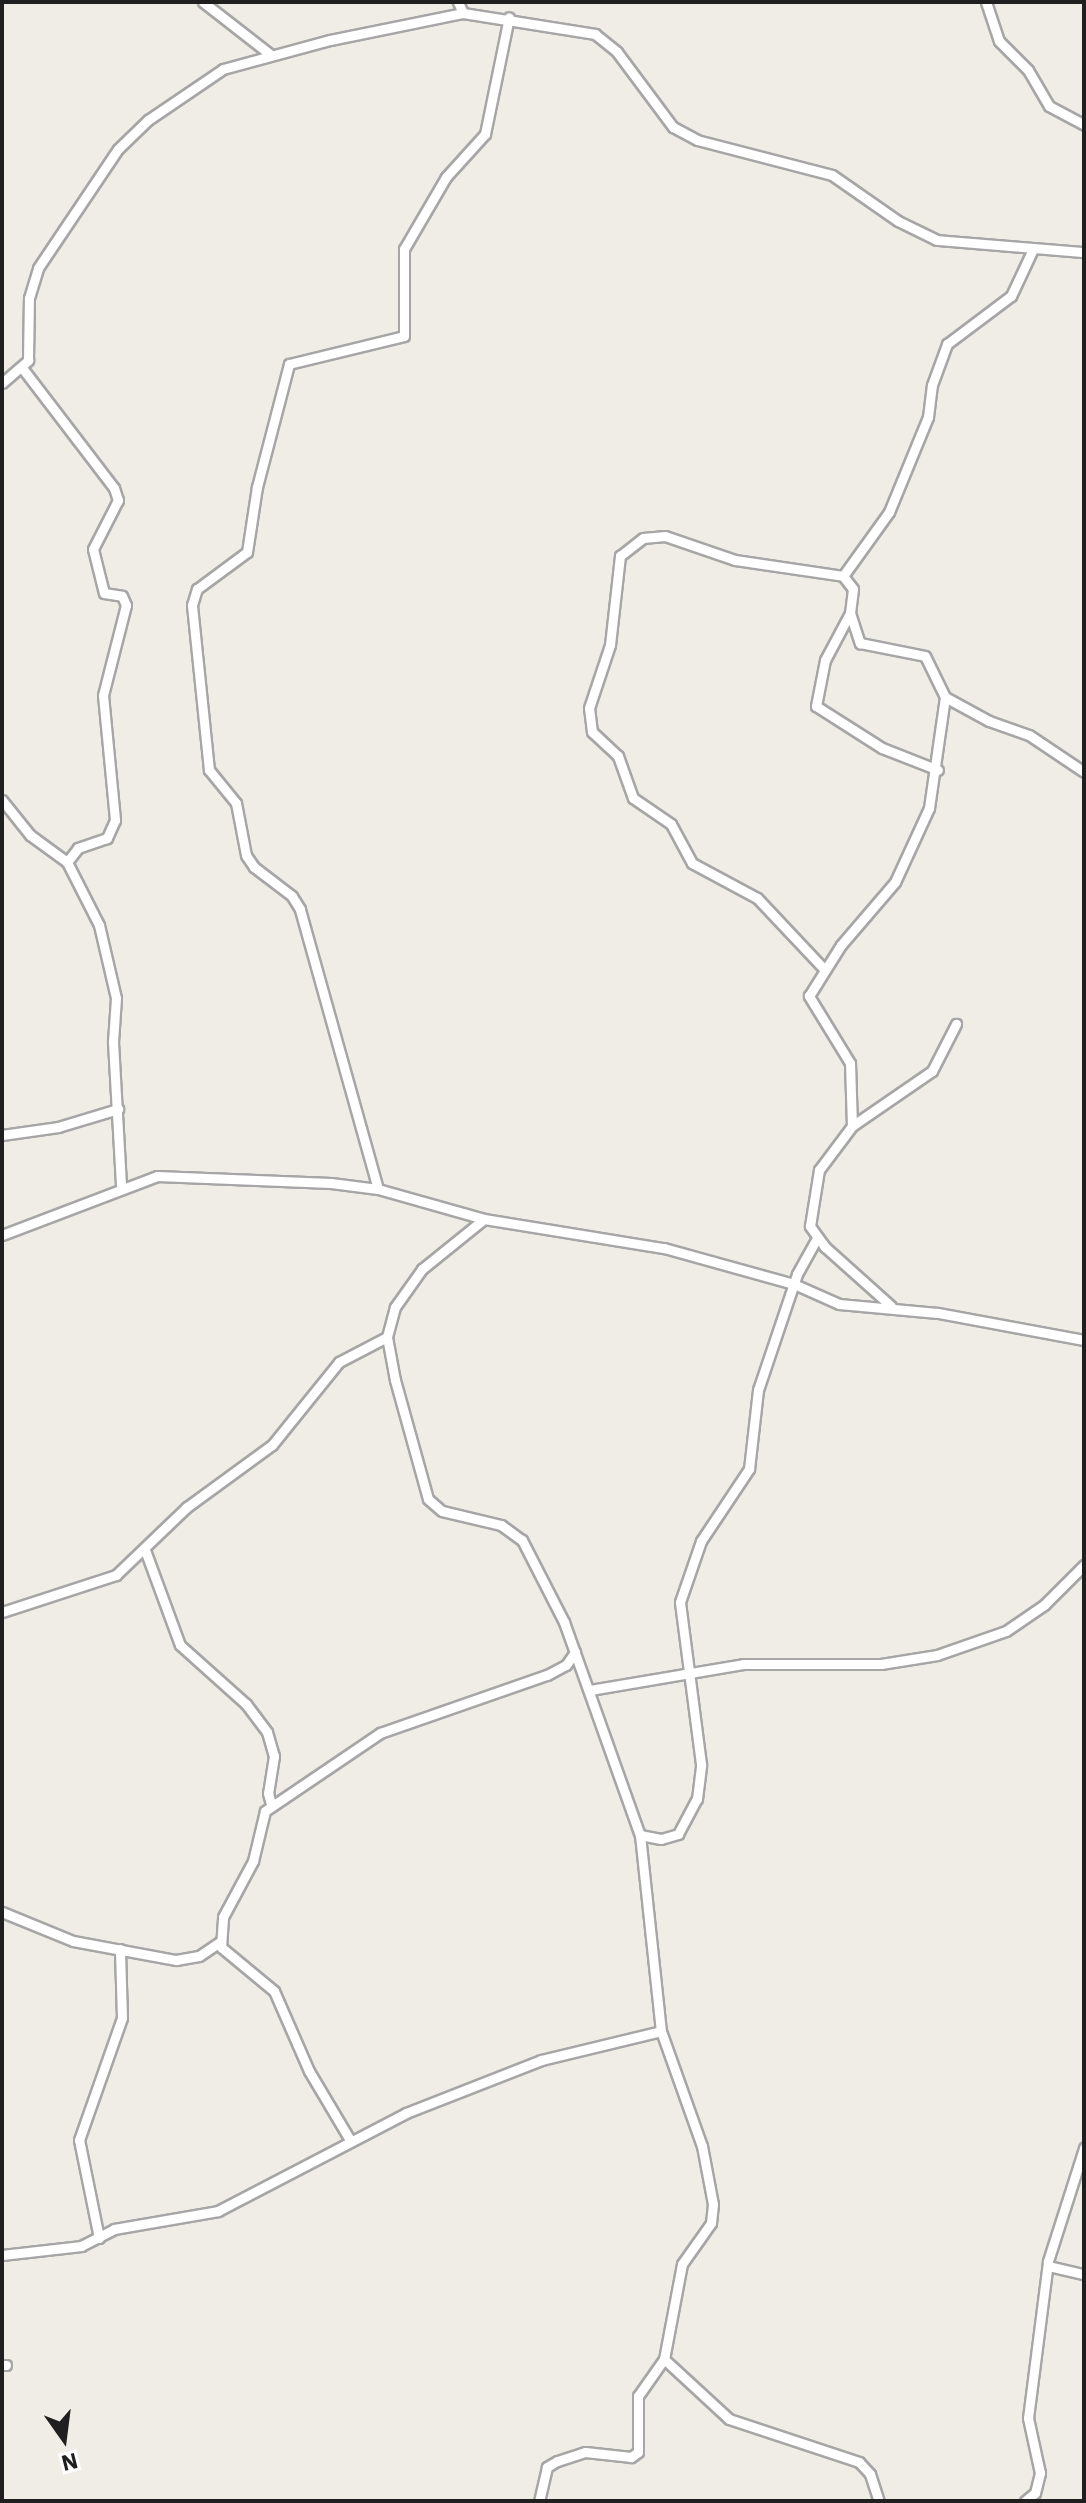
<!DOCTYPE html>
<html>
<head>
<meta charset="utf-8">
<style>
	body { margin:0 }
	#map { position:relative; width:1086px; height:2503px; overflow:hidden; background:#f0ede6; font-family:"IBM Plex Sans",sans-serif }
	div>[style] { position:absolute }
	.roads { filter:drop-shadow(2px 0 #a6a6a6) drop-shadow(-2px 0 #a6a6a6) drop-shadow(0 2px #a6a6a6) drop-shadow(0 -2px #a6a6a6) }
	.minor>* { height:9px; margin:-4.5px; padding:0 4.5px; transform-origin:4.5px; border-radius:4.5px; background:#fff }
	span { translate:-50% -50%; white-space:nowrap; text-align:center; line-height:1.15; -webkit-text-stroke:6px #fff; paint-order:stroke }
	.frame { position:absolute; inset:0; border:4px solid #1f1f1f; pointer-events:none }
	.north { position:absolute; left:24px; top:2399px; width:80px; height:80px; -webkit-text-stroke:6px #fff; paint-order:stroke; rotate:166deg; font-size:22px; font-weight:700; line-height:32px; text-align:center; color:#1f1f1f }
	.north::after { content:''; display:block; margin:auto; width:28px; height:36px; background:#1f1f1f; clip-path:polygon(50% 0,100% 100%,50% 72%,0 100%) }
</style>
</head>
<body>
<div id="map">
	<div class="roads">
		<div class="minor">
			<i style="left:203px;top:2px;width:86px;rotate:37.9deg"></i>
			<i style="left:458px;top:2px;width:12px;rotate:66deg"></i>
			<i style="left:986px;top:2px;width:41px;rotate:71.6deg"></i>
			<i style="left:999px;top:41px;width:41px;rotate:45deg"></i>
			<i style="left:1028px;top:70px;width:42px;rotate:59.7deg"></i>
			<i style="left:1049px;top:106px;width:40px;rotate:28deg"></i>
			<i style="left:23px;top:369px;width:150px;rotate:52.6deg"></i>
			<i style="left:114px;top:488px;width:13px;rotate:72deg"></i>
			<i style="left:118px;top:500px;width:55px;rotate:117deg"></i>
			<i style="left:93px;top:549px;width:45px;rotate:76deg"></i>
			<i style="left:104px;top:593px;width:18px;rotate:9deg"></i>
			<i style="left:122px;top:596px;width:10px;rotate:66deg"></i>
			<i style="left:126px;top:605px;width:93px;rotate:104.3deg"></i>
			<i style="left:103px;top:695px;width:126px;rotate:84.5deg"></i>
			<i style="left:115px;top:820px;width:20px;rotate:114deg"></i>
			<i style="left:107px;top:838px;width:31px;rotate:161deg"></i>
			<i style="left:78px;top:848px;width:18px;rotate:128deg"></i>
			<i style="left:2px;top:383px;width:35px;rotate:-41deg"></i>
			<i style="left:28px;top:360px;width:62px;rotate:-89.1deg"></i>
			<i style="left:29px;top:298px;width:31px;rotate:-73deg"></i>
			<i style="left:38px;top:268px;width:143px;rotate:-56.1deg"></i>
			<i style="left:118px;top:149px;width:42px;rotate:-44deg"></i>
			<i style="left:148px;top:120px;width:91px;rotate:-34.2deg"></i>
			<i style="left:223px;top:69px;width:111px;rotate:-15.2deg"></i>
			<i style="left:330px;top:40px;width:136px;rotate:-11.5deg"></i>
			<i style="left:463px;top:13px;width:134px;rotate:9deg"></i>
			<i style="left:595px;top:34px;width:28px;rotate:39deg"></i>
			<i style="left:617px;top:52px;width:94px;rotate:53.3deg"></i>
			<i style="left:673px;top:127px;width:27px;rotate:28deg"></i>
			<i style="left:697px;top:140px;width:139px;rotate:14.5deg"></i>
			<i style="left:832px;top:175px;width:80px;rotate:34.9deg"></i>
			<i style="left:898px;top:221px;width:43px;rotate:26deg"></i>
			<i style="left:937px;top:240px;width:147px;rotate:4.7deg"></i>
			<i style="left:843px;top:576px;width:79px;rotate:-54.3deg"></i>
			<i style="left:889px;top:512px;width:103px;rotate:-67.7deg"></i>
			<i style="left:928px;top:417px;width:32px;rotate:-83deg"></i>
			<i style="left:932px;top:385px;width:44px;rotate:-69.9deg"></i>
			<i style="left:947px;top:344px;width:80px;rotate:-36.9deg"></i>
			<i style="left:1011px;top:296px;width:52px;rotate:-64.9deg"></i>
			<i style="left:850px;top:613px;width:32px;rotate:72deg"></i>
			<i style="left:860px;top:643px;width:66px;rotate:11.3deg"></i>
			<i style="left:925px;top:656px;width:46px;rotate:64deg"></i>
			<i style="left:945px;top:697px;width:50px;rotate:28.6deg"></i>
			<i style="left:989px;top:721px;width:42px;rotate:19.3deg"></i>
			<i style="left:1029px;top:735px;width:66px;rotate:33.9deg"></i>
			<i style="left:2px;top:800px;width:45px;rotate:51.3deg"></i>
			<i style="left:30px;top:835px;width:46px;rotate:36.1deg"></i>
			<i style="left:67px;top:862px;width:71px;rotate:63.1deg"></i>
			<i style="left:99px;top:925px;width:75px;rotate:76.9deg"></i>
			<i style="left:116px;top:998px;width:44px;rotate:93.9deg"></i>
			<i style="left:113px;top:1042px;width:143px;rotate:86.8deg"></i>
			<i style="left:824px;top:969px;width:98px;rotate:-133.3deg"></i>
			<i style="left:757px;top:898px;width:74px;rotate:-151.7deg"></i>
			<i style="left:692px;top:863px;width:44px;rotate:-118.3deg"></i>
			<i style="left:671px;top:824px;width:46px;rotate:-145.6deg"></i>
			<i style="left:633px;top:798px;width:45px;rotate:-109.7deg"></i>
			<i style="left:618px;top:756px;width:35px;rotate:-137deg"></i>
			<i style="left:592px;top:732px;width:24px;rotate:-97deg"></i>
			<i style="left:589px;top:708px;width:66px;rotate:-71.6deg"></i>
			<i style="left:610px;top:645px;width:90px;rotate:-83.6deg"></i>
			<i style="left:620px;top:556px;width:29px;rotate:-38deg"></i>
			<i style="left:643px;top:538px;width:22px;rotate:-5deg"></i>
			<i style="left:665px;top:536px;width:74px;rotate:18.9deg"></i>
			<i style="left:735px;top:560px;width:109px;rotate:8.4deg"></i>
			<i style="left:843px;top:576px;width:16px;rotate:52deg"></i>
			<i style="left:853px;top:589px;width:24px;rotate:97deg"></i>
			<i style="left:850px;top:613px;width:53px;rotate:118deg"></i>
			<i style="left:825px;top:660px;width:47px;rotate:101.1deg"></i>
			<i style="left:816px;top:706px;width:78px;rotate:32.5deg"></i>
			<i style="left:882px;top:748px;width:60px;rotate:21.4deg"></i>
			<i style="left:852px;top:1126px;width:63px;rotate:-91.8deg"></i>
			<i style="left:850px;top:1063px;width:79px;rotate:-121.5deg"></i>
			<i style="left:809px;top:996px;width:60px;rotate:-57.9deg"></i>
			<i style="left:841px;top:945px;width:83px;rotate:-49.4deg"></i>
			<i style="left:895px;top:882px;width:81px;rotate:-65.3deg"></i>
			<i style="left:929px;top:808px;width:112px;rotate:-81.8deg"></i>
			<i style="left:2px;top:1135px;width:57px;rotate:-8.1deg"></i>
			<i style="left:58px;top:1127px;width:63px;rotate:-16.7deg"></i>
			<i style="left:378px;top:1189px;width:291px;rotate:-105.6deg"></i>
			<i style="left:300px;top:909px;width:15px;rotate:-122deg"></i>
			<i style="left:292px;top:896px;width:48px;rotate:-142.7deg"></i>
			<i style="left:254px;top:867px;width:14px;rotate:-124deg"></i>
			<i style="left:246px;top:855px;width:53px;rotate:-100.9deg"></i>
			<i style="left:236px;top:803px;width:43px;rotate:-129.3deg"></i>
			<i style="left:209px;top:770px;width:166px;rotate:-95.9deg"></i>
			<i style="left:192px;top:605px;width:17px;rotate:-73deg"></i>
			<i style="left:197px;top:589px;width:62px;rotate:-36.5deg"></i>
			<i style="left:247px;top:552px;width:66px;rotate:-81.3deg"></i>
			<i style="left:257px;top:487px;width:127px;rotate:-75.4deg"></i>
			<i style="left:289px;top:364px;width:118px;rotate:-13.7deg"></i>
			<i style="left:404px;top:336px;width:87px;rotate:-90deg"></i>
			<i style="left:404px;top:249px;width:83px;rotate:-59.7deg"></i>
			<i style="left:446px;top:177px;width:58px;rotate:-47.8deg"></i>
			<i style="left:485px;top:134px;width:119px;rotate:-78.4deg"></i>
			<i style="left:484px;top:1219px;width:80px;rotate:141.1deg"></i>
			<i style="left:422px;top:1269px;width:47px;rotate:125.4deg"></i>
			<i style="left:395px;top:1307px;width:31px;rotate:105deg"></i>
			<i style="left:387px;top:1337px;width:44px;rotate:79.5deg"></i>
			<i style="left:395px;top:1380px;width:123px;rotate:74.5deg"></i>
			<i style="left:428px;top:1499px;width:18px;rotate:41deg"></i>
			<i style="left:442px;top:1511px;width:61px;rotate:13.3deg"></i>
			<i style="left:501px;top:1525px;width:26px;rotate:36deg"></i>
			<i style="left:522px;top:1540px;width:92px;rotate:62.9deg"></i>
			<i style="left:564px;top:1622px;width:226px;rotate:70.4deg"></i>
			<i style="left:640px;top:1835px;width:197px;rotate:83.9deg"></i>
			<i style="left:661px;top:2031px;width:122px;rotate:70.4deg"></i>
			<i style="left:702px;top:2146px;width:59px;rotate:79.3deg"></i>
			<i style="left:713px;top:2204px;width:19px;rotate:96deg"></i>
			<i style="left:711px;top:2223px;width:50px;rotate:125.3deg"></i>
			<i style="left:682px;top:2264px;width:97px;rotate:100.7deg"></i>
			<i style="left:664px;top:2359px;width:45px;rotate:125.1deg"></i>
			<i style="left:638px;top:2396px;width:56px;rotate:90deg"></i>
			<i style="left:638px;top:2452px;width:9px;rotate:144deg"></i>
			<i style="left:631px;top:2457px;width:46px;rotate:-173.8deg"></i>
			<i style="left:585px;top:2452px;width:29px;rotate:162deg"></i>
			<i style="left:557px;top:2461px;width:12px;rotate:149deg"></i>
			<i style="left:547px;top:2467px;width:35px;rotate:103deg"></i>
			<i style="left:2px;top:1235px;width:166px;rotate:-20.8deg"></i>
			<i style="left:157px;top:1176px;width:174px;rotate:2.3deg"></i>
			<i style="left:331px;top:1183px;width:47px;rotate:7.3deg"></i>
			<i style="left:378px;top:1189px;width:110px;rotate:15.8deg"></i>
			<i style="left:484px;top:1219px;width:182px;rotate:9.2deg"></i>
			<i style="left:664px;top:1248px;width:135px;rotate:15.5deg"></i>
			<i style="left:794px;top:1284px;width:49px;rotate:24deg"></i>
			<i style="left:839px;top:1304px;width:99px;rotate:5.2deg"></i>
			<i style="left:938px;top:1313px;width:148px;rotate:10.5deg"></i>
			<i style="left:891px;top:1306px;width:89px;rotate:-138.2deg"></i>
			<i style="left:825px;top:1247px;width:26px;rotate:-126deg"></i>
			<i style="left:810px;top:1226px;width:57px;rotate:-80.9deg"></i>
			<i style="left:819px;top:1170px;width:55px;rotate:-53.1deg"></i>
			<i style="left:852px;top:1126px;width:97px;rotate:-34.5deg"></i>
			<i style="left:932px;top:1071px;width:53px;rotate:-62.9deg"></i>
			<i style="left:145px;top:1550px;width:101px;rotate:69.8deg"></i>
			<i style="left:180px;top:1645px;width:89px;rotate:41.8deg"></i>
			<i style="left:246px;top:1704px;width:35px;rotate:53deg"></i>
			<i style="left:267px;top:1732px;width:25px;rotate:74deg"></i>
			<i style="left:274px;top:1756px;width:37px;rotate:99deg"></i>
			<i style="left:268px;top:1793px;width:11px;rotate:75deg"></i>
			<i style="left:2px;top:1612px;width:120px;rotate:-18deg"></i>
			<i style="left:116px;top:1575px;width:98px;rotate:-43.8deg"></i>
			<i style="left:187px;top:1507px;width:105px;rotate:-36.1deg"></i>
			<i style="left:272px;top:1445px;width:107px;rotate:-51.1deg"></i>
			<i style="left:339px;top:1362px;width:54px;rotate:-27.5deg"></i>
			<i style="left:590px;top:1690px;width:155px;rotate:-9.6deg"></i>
			<i style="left:743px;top:1664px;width:138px"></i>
			<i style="left:881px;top:1664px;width:57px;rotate:-9.1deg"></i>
			<i style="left:937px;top:1655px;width:73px;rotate:-19.2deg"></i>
			<i style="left:1006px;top:1631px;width:46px;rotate:-34.4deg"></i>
			<i style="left:1044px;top:1605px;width:57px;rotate:-45deg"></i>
			<i style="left:640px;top:1835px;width:21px;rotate:11deg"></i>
			<i style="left:661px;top:1839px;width:18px;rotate:-16deg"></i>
			<i style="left:678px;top:1834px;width:40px;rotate:-62deg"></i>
			<i style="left:697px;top:1799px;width:35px;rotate:-83deg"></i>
			<i style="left:701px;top:1764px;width:163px;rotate:-97.4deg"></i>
			<i style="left:680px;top:1602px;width:65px;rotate:-71deg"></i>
			<i style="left:701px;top:1541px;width:87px;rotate:-56.3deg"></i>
			<i style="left:749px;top:1469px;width:80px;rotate:-83.5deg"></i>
			<i style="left:758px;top:1390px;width:122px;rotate:-71.4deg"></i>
			<i style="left:797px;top:1274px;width:41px;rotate:-60.9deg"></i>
			<i style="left:2px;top:1912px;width:77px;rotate:22.2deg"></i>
			<i style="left:73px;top:1941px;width:105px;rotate:10.5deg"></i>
			<i style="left:176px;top:1960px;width:23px;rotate:-10deg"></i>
			<i style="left:199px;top:1956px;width:25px;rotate:-34deg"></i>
			<i style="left:350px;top:2140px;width:80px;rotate:-120.7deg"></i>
			<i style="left:309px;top:2071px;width:87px;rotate:-113.6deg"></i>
			<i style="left:274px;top:1991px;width:69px;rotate:-140.3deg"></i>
			<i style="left:221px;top:1947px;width:30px;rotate:-86deg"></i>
			<i style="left:223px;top:1917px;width:64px;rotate:-61.8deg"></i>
			<i style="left:253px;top:1861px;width:51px;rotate:-76.5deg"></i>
			<i style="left:265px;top:1811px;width:139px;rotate:-34.1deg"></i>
			<i style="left:380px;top:1733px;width:177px;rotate:-19.2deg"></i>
			<i style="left:547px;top:1675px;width:21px;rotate:-28deg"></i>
			<i style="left:566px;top:1665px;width:16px;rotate:-55deg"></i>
			<i style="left:99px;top:2238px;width:100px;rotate:-101.5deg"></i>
			<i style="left:79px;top:2140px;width:129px;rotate:-70.6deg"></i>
			<i style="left:122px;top:2018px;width:69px;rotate:-91.7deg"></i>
			<i style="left:2px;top:2255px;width:80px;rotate:-6.5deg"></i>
			<i style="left:81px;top:2246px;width:37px;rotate:-27deg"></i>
			<i style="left:114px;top:2229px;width:106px;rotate:-9.8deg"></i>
			<i style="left:218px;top:2211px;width:212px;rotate:-27.5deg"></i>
			<i style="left:406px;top:2113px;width:145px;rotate:-21.4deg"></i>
			<i style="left:541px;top:2060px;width:123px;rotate:-13.6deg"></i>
			<i style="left:1048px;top:2266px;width:37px;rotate:13deg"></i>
			<i style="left:664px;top:2359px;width:88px;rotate:42.7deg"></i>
			<i style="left:729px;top:2419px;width:137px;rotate:18.3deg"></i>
			<i style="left:859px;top:2462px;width:16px;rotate:47deg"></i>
			<i style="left:870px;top:2474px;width:28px;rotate:72deg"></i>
			<i style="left:2px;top:2365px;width:4px"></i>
			<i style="left:1025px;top:2501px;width:13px;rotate:-39deg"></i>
			<i style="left:1035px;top:2493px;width:21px;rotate:-76deg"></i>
			<i style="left:1040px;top:2473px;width:56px;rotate:-102.3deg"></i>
			<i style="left:1028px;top:2418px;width:158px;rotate:-82.7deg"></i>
			<i style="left:1048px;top:2261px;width:119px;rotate:-72.3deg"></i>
		</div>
	</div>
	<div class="frame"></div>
	<div class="north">N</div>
</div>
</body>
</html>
